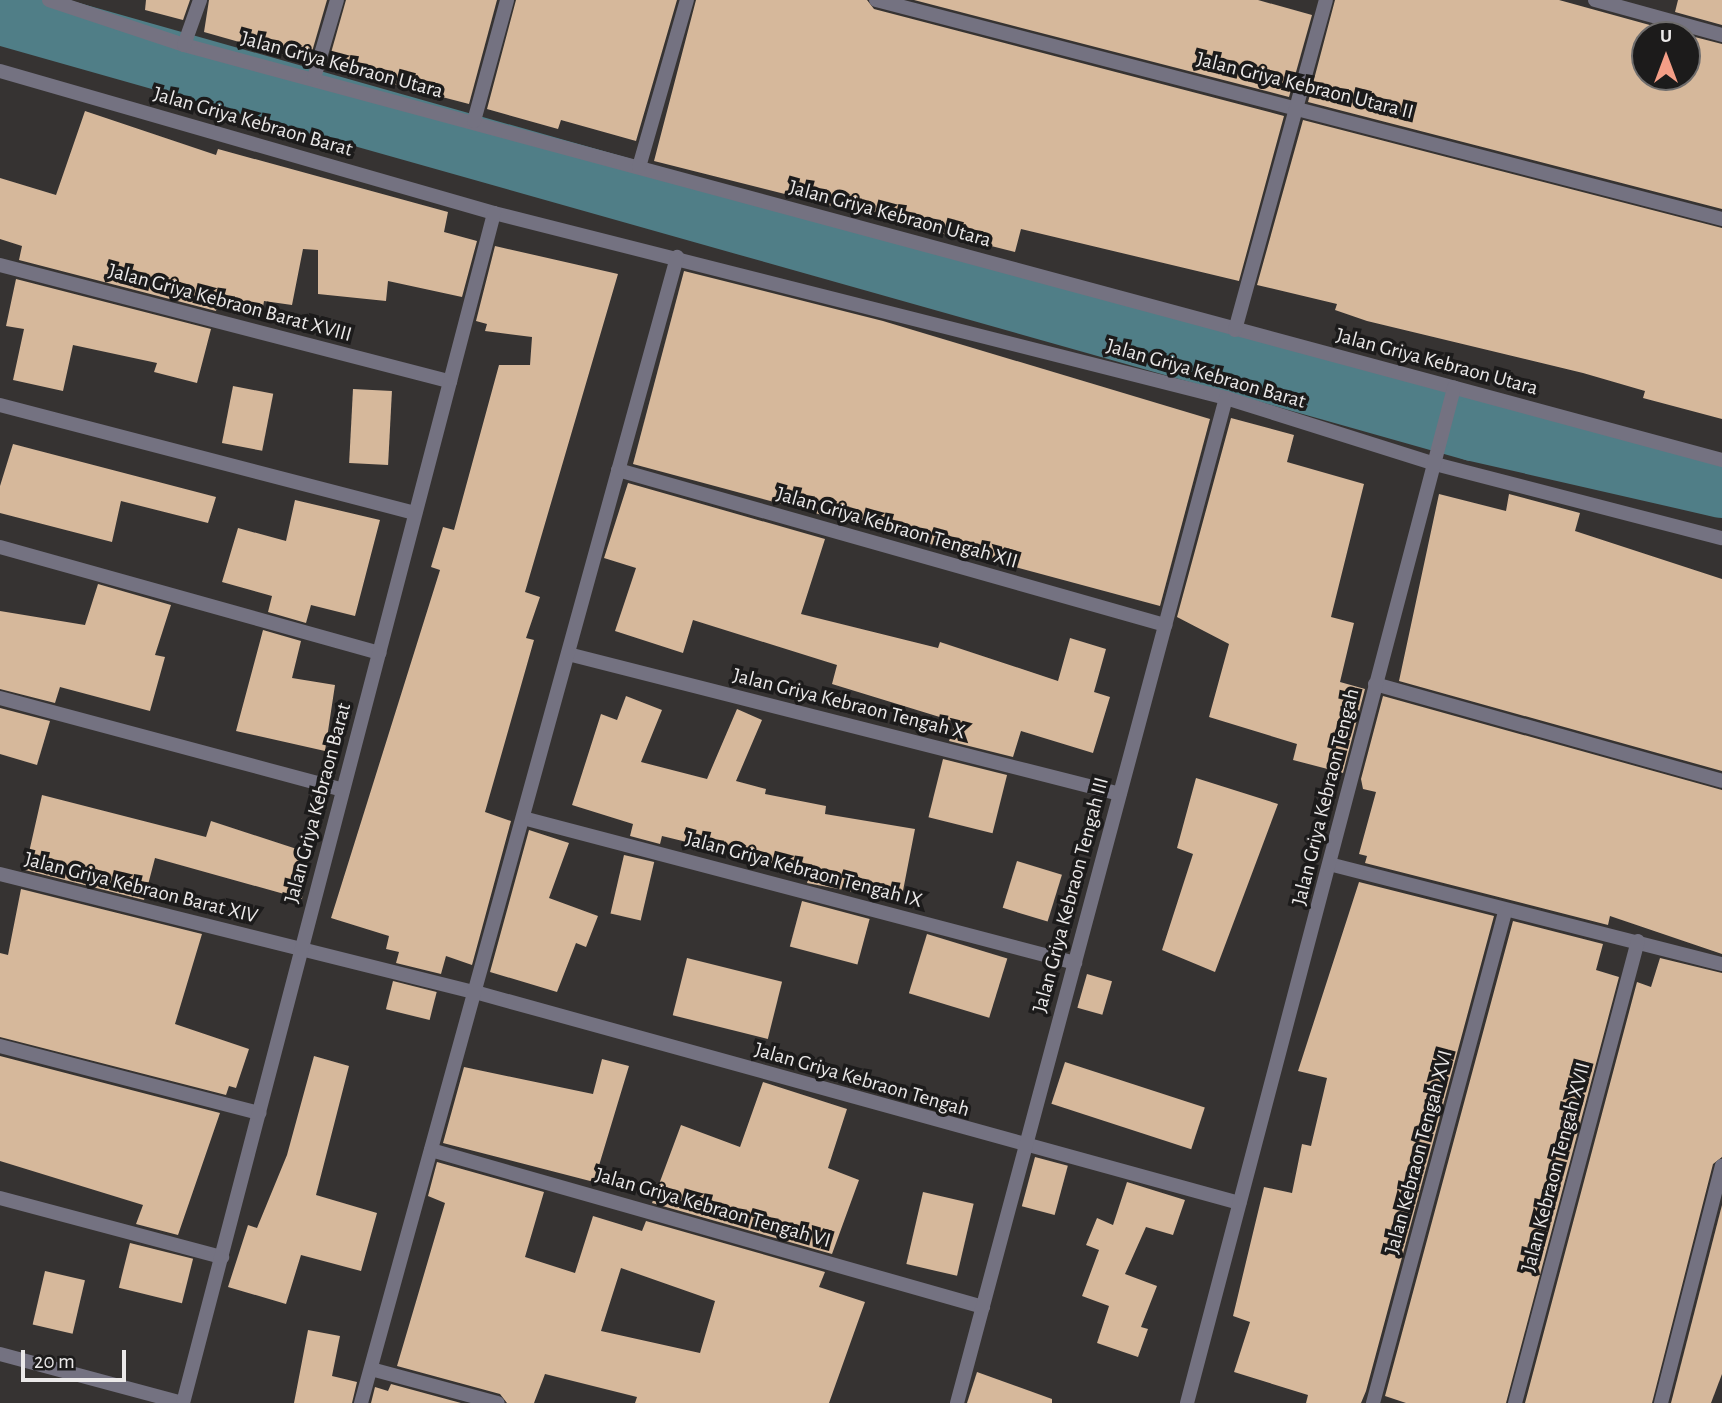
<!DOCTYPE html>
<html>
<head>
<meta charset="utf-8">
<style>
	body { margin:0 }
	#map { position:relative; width:1722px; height:1403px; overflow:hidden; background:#363332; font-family:"Alegreya Sans",sans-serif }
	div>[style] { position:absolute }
	.river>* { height:63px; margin:-31.5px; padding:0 31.5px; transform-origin:31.5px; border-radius:31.5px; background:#507e87 }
	.building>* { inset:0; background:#d6b89b; transform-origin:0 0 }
	.minor>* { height:14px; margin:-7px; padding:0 7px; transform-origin:7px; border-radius:7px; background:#747281 }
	span { translate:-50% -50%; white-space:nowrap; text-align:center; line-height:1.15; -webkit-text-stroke:7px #1c1b1b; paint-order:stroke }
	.street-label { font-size:21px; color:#ebe9e9 }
	.north { position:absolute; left:1631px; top:21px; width:70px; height:70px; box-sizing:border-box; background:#1c1b1b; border:2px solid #6f6d6d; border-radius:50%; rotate:0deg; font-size:19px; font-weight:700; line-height:28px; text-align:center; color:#ebe9e9 }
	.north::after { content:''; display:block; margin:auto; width:24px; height:32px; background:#f49e87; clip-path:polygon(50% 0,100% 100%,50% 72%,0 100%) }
	.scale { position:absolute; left:21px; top:1350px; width:105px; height:32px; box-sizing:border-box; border:4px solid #ebe9e9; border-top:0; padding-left:9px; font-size:21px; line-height:24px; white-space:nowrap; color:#ebe9e9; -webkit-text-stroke:5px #1c1b1b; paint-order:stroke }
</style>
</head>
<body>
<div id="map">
	<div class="river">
		<i style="left:0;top:13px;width:1531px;rotate:15.77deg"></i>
		<i style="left:1473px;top:429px;width:255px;rotate:12.9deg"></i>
	</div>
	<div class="building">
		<i style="clip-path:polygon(146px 0,190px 0,183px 20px,145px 10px)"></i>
		<i style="clip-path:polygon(209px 0,327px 0,309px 62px,204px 32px)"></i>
		<i style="clip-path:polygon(346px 0,497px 0,469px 104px,327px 67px)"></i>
		<i style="clip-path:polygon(516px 0,677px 0,636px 141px,561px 120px,558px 129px,487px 109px)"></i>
		<i style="clip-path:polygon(696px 0,867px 0,874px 9px,1284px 116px,1239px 281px,1021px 229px,1015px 252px,654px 161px)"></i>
		<i style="clip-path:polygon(914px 0,1258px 0,1312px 15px,1289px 97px)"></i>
		<i style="clip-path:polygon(1335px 0,1559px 0,1686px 35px,1645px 35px,1645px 77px,1687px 77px,1687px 35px,1722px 44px,1722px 209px,1308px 102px)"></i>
		<i style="clip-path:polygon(1678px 0,1722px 0,1722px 25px,1675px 12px)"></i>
		<i style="clip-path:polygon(85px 111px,216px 155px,218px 149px,448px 212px,444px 232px,477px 241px,462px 297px,388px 281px,386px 301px,318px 294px,318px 250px,303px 249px,292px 305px,264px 301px,263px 307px,220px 294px,216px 311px,19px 260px,22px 246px,0 239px,0 178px,56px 195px)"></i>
		<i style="clip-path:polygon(1303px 120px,1722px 228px,1722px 419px,1643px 398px,1645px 391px,1583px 373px,1367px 321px,1335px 310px,1337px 304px,1257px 285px)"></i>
		<i style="clip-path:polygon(495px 246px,618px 274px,525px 592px,540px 597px,526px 638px,534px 640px,485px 812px,511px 821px,472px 965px,446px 956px,441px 974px,396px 963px,399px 952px,386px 949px,389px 936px,331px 918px,440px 570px,431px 567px,443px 527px,454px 530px,499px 365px,530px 365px,532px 337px,485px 331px,487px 324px,476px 321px)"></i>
		<i style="clip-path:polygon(684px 271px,883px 321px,1210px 419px,1160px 606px,633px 464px)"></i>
		<i style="clip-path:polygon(16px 279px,211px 329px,197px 383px,154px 372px,157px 363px,73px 345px,63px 391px,13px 380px,24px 329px,6px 326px)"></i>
		<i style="left:233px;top:386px;width:41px;height:58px;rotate:11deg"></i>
		<i style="left:353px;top:389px;width:39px;height:74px;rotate:3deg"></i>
		<i style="clip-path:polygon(1231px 418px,1294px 435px,1287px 462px,1364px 484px,1331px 617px,1354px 623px,1340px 682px,1365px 689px,1343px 773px,1293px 760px,1297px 744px,1209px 717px,1229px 644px,1177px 617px)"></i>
		<i style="clip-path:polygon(13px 444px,216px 497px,208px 523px,121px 501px,112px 542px,0 513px,0 486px)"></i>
		<i style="clip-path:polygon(628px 483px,825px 539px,801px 614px,938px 648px,940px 642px,1058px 681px,1070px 638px,1106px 649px,1094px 692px,1110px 697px,1093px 753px,1021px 731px,1013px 757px,949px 741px,956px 722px,832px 684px,837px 665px,693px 620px,683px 653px,615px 631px,636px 568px,604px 558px)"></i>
		<i style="clip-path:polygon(1439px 494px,1506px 511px,1509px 494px,1580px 513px,1575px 531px,1722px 579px,1722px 771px,1399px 681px)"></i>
		<i style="clip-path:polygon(295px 500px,380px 520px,355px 616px,311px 605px,306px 623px,268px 612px,272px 596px,222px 582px,238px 528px,286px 541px)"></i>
		<i style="clip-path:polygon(98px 584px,171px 605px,155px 655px,165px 657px,150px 711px,60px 687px,55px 703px,0 689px,0 611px,85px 625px)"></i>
		<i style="clip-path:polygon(263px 630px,301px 641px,292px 678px,335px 685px,325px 751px,236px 731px)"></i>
		<i style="clip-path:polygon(626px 696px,662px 710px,641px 762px,707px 779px,737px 709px,762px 720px,736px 781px,766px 789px,765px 794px,826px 806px,825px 814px,915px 829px,901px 901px,807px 883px,810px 872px,662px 836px,660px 844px,630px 836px,633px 824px,572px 805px,601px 714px,617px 720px)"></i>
		<i style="clip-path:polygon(1383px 696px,1722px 790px,1722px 954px,1610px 916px,1608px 925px,1365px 863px,1367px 856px,1359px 854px,1376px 792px,1363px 789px,1361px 779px)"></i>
		<i style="clip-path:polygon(0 708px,50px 721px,37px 765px,0 754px)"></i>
		<i style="left:943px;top:759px;width:66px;height:60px;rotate:14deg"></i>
		<i style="clip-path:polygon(1196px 778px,1278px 804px,1215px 972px,1162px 950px,1193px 854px,1177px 848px)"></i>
		<i style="clip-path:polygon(42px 795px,206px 837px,211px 821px,309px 853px,302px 899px,155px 858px,144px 900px,25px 870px)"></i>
		<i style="clip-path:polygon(529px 830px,569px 843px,549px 898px,598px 916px,586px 947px,576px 943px,557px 992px,490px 972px)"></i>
		<i style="left:624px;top:855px;width:31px;height:60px;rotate:13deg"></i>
		<i style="left:1017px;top:861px;width:47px;height:49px;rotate:17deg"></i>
		<i style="clip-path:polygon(1359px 882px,1494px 916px,1366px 1391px,1361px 1403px,1306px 1403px,1308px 1395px,1234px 1372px,1250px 1322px,1233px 1316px,1264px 1187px,1292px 1193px,1302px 1144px,1311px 1146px,1327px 1078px,1298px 1071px)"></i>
		<i style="clip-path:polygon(21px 889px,202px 934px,175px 1024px,249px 1049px,236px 1088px,229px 1086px,226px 1095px,0 1037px,0 953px,8px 955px)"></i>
		<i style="left:802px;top:901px;width:70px;height:47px;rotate:15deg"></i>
		<i style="clip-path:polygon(1513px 921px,1603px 944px,1596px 970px,1619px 977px,1506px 1403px,1406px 1403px,1385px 1396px)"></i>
		<i style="left:927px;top:934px;width:84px;height:62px;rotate:17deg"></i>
		<i style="left:687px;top:958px;width:98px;height:59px;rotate:14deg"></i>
		<i style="clip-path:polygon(1660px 958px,1722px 973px,1722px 1157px,1713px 1164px,1652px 1403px,1525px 1403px,1637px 982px,1651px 987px)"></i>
		<i style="left:1087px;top:974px;width:26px;height:35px;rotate:16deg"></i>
		<i style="left:393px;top:981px;width:45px;height:29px;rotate:14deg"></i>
		<i style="clip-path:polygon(0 1056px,220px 1113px,178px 1235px,136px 1224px,143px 1205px,0 1161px)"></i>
		<i style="clip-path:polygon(314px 1056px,349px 1066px,316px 1195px,377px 1213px,361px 1271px,301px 1255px,286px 1304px,228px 1287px,248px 1225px,257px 1228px,287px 1155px)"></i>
		<i style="clip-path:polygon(602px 1059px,629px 1066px,594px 1182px,443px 1143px,464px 1067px,593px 1094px)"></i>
		<i style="left:1065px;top:1062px;width:147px;height:44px;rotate:18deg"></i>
		<i style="clip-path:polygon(763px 1082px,847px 1109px,828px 1168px,859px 1180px,832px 1254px,652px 1203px,681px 1125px,740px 1147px)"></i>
		<i style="left:1035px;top:1157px;width:34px;height:51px;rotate:15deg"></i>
		<i style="clip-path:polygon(evenodd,437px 1162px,544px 1192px,525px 1257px,575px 1273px,593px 1216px,642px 1231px,646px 1221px,825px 1272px,819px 1287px,865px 1302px,829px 1403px,635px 1403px,637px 1397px,545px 1374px,534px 1403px,507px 1403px,500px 1394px,397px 1366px,445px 1203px,428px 1196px,437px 1162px,621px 1268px,715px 1301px,700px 1353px,601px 1331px,621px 1268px)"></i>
		<i style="clip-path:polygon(1127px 1182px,1185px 1200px,1173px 1235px,1146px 1227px,1125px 1274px,1157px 1286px,1141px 1327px,1148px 1329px,1138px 1357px,1097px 1343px,1109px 1306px,1082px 1296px,1099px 1250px,1086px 1245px,1097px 1218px,1113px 1225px)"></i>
		<i style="left:923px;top:1192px;width:52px;height:74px;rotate:13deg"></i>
		<i style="clip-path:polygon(1722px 1205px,1722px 1374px,1711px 1403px,1671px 1403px)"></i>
		<i style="left:130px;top:1243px;width:65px;height:46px;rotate:14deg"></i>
		<i style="left:45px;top:1271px;width:41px;height:55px;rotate:13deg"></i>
		<i style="clip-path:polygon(308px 1330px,340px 1336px,332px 1376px,357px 1382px,352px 1403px,294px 1403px)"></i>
		<i style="clip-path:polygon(977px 1372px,1052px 1399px,1052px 1403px,967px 1403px)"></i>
		<i style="clip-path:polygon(391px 1384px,461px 1403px,371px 1403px,375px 1387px,388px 1391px)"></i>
	</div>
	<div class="minor">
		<i style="left:49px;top:0;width:142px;rotate:18.4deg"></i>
		<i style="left:184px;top:45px;width:1593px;rotate:15.1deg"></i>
		<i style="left:876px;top:0;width:874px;rotate:14.51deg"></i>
		<i style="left:1595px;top:0;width:132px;rotate:15.4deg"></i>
		<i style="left:184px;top:45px;width:48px;rotate:-70.4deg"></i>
		<i style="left:0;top:71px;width:514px;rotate:16.04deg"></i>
		<i style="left:494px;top:213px;width:755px;rotate:14.18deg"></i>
		<i style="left:1226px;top:398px;width:219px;rotate:17.5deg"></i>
		<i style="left:1435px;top:464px;width:296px;rotate:14.5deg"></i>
		<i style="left:314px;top:78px;width:81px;rotate:-73.6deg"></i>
		<i style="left:474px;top:121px;width:125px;rotate:-74.7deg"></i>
		<i style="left:639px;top:167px;width:174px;rotate:-74deg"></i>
		<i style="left:0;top:265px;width:465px;rotate:14.5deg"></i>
		<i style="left:1235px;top:330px;width:342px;rotate:-74.6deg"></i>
		<i style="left:0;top:405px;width:429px;rotate:14.6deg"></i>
		<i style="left:618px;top:470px;width:569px;rotate:15.82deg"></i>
		<i style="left:0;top:547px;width:394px;rotate:15.6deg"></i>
		<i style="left:568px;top:654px;width:569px;rotate:14.23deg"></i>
		<i style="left:1375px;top:684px;width:360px;rotate:15.6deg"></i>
		<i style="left:0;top:698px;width:355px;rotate:15deg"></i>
		<i style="left:523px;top:818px;width:571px;rotate:14.72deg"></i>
		<i style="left:1333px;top:865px;width:401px;rotate:14.3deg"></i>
		<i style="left:0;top:874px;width:489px;rotate:14deg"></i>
		<i style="left:475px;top:992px;width:793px;rotate:15.44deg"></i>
		<i style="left:0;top:1046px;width:268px;rotate:14.5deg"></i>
		<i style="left:431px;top:1150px;width:574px;rotate:15.88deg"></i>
		<i style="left:0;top:1198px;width:230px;rotate:14.9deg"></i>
		<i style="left:0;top:1354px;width:189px;rotate:15deg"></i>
		<i style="left:371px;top:1369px;width:131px;rotate:15deg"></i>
		<i style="left:183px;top:1403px;width:1230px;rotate:-75.35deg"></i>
		<i style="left:361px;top:1403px;width:1189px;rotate:-74.58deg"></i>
		<i style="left:957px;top:1403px;width:1040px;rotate:-75.02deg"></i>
		<i style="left:1187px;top:1403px;width:1050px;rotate:-75.26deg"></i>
		<i style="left:1373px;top:1403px;width:508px;rotate:-74.95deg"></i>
		<i style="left:1515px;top:1403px;width:478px;rotate:-75.1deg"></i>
		<i style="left:1661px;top:1403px;width:245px;rotate:-75.6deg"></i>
	</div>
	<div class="street-label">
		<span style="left:342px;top:65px;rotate:15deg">Jalan Griya Kebraon Utara</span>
		<span style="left:1305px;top:86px;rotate:14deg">Jalan Griya Kebraon Utara II</span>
		<span style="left:253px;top:122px;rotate:16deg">Jalan Griya Kebraon Barat</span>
		<span style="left:890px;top:214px;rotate:15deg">Jalan Griya Kebraon Utara</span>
		<span style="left:230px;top:303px;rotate:15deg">Jalan Griya Kebraon Barat XVIII</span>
		<span style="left:1437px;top:362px;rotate:15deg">Jalan Griya Kebraon Utara</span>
		<span style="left:1206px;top:374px;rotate:16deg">Jalan Griya Kebraon Barat</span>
		<span style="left:897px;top:528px;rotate:16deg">Jalan Griya Kebraon Tengah XII</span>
		<span style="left:849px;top:704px;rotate:14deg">Jalan Griya Kebraon Tengah X</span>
		<span style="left:1326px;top:797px;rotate:-76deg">Jalan Griya Kebraon Tengah</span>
		<span style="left:318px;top:803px;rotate:-75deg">Jalan Griya Kebraon Barat</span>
		<span style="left:804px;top:870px;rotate:15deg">Jalan Griya Kebraon Tengah IX</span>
		<span style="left:141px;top:888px;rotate:14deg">Jalan Griya Kebraon Barat XIV</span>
		<span style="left:1071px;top:895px;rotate:-75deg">Jalan Griya Kebraon Tengah III</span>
		<span style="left:862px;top:1080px;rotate:16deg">Jalan Griya Kebraon Tengah</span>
		<span style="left:1419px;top:1152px;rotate:-75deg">Jalan Kebraon Tengah XVI</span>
		<span style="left:1556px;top:1167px;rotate:-75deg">Jalan Kebraon Tengah XVII</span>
		<span style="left:713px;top:1208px;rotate:16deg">Jalan Griya Kebraon Tengah VI</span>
	</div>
	<div class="north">U</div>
	<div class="scale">20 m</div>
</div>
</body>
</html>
